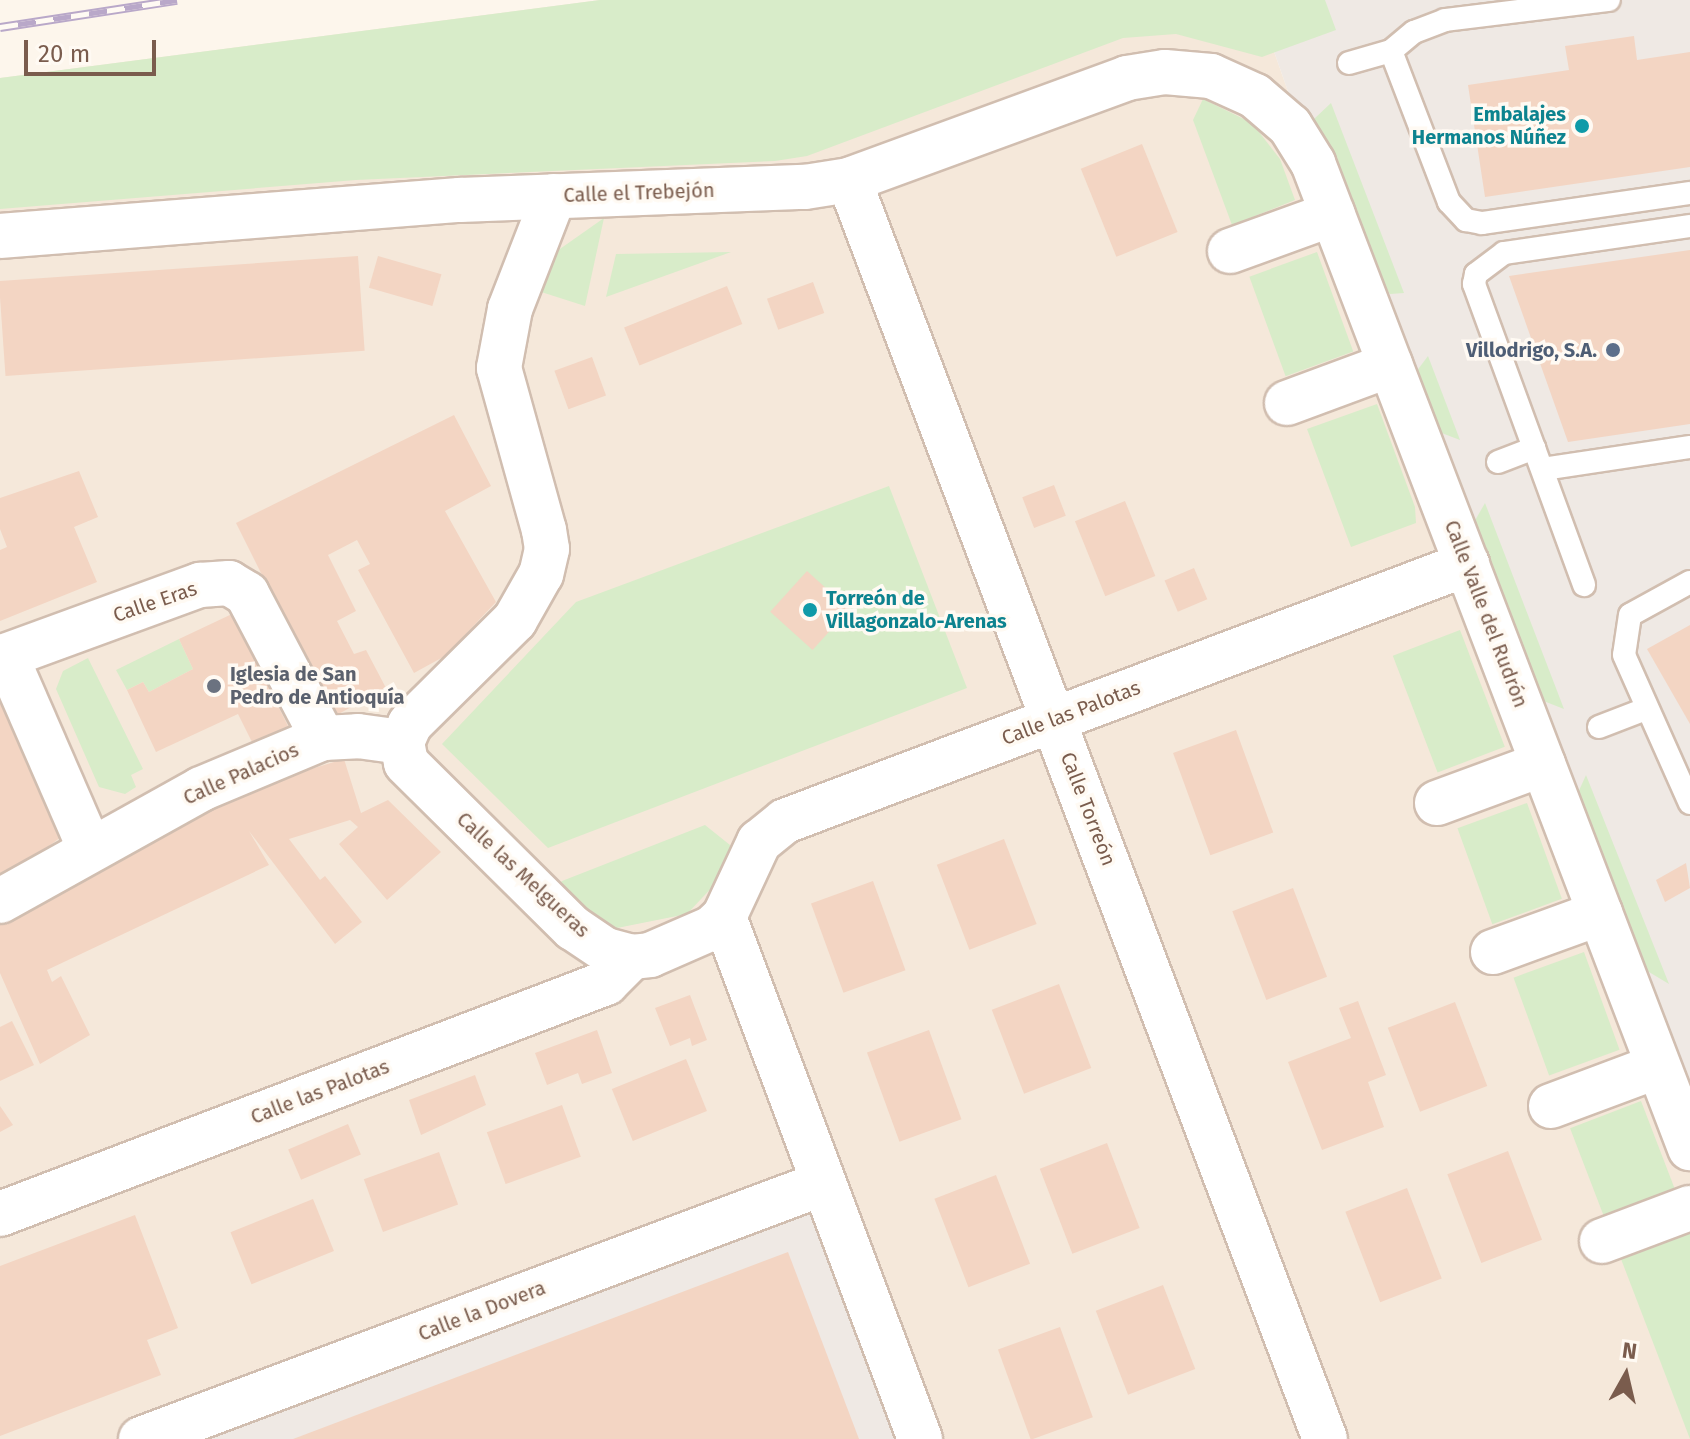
<!DOCTYPE html>
<html>
<head>
<meta charset="utf-8">
<style>
	body { margin:0 }
	#map { position:relative; width:1690px; height:1439px; overflow:hidden; background:#fdf6ec; font-family:"Fira Sans",sans-serif }
	div>[style] { position:absolute }
	.residential>* { inset:0; background:#f5e8da }
	.industrial>* { inset:0; background:#efe9e4 }
	.green>* { inset:0; background:#d8ecc9; transform-origin:0 0 }
	.building>* { inset:0; background:#f3d5c3; transform-origin:0 0 }
	.roads { filter:drop-shadow(2px 0 #d1beb0) drop-shadow(-2px 0 #d1beb0) drop-shadow(0 2px #d1beb0) drop-shadow(0 -2px #d1beb0) }
	.service>* { height:22px; margin:-11px; padding:0 11px; transform-origin:11px; border-radius:11px; background:#fff }
	.minor>* { height:44px; margin:-22px; padding:0 22px; transform-origin:22px; border-radius:22px; background:#fff }
	.rail>* { height:9px; margin-top:-4.5px; transform-origin:0; background:repeating-linear-gradient(90deg,#fffaf3 0 18px,#b9a8c9 0 36px); box-sizing:border-box; border-block:2px solid #b9a8c9 }
	.dots>* { width:22px; height:22px; translate:-50% -50%; box-sizing:border-box; border:4px solid #fffaf3; border-radius:50% }
	span { translate:-50% -50%; white-space:nowrap; text-align:center; line-height:1.15; -webkit-text-stroke:7px #fffaf3; paint-order:stroke }
	.culture-label { font-size:20px; color:#0d838f; font-weight:700 }
	.right { translate:-100% -50%; text-align:right }
	.left { translate:0 -50%; text-align:left }
	.street-label { font-size:20px; color:#7a5c4d }
	.service-label { font-size:20px; color:#4e5e75; font-weight:700 }
	.worship-label { font-size:20px; color:#5b616d; font-weight:700 }
	.north { position:absolute; left:1586px; top:1335px; width:80px; height:80px; -webkit-text-stroke:6px #fffaf3; paint-order:stroke; rotate:8deg; font-size:22px; font-weight:700; line-height:32px; text-align:center; color:#7a5c4d }
	.north::after { content:''; display:block; margin:auto; width:28px; height:36px; background:#7a5c4d; clip-path:polygon(50% 0,100% 100%,50% 72%,0 100%) }
	.scale { position:absolute; left:24px; top:40px; width:132px; height:36px; box-sizing:border-box; border:4px solid #7a5c4d; border-top:0; padding-left:10px; font-size:24px; line-height:28px; white-space:nowrap; color:#7a5c4d; -webkit-text-stroke:6px #fffaf3; paint-order:stroke }
</style>
</head>
<body>
<div id="map">
	<div class="residential">
		<i style="clip-path:polygon(600px 0,1256px 0,1313px 163px,1690px 1148px,1690px 1439px,0 1439px,0 78px)"></i>
	</div>
	<div class="industrial">
		<i style="clip-path:polygon(1256px 0,1690px 0,1690px 1148px,1313px 163px)"></i>
		<i style="clip-path:polygon(824px 1183px,920px 1439px,141px 1439px)"></i>
	</div>
	<div class="green">
		<i style="clip-path:polygon(600px 0,1325px 0,1336px 30px,1262px 57px,1176px 34px,1123px 38px,807px 156px,775px 161px,356px 180px,0 209px,0 78px)"></i>
		<i style="clip-path:polygon(1203px 99px,1252px 123px,1280px 159px,1295px 200px,1232px 225px,1193px 120px)"></i>
		<i style="clip-path:polygon(1331px 103px,1404px 293px,1390px 294px,1382px 283px,1314px 119px)"></i>
		<i style="clip-path:polygon(604px 218px,585px 306px,535px 290px,542px 269px,557px 251px)"></i>
		<i style="clip-path:polygon(731px 252px,606px 297px,616px 254px)"></i>
		<i style="left:1317px;top:252px;width:106px;height:72px;rotate:70deg"></i>
		<i style="clip-path:polygon(1428px 356px,1460px 440px,1439px 432px,1416px 372px)"></i>
		<i style="clip-path:polygon(1377px 404px,1415px 507px,1416px 523px,1351px 547px,1307px 429px)"></i>
		<i style="clip-path:polygon(889px 486px,967px 688px,548px 848px,442px 744px,576px 602px)"></i>
		<i style="clip-path:polygon(1485px 503px,1564px 709px,1541px 700px,1473px 524px)"></i>
		<i style="left:1460px;top:630px;width:125px;height:72px;rotate:69deg"></i>
		<i style="clip-path:polygon(179px 639px,193px 669px,149px 692px,143px 682px,127px 690px,116px 670px)"></i>
		<i style="clip-path:polygon(88px 658px,143px 769px,131px 775px,136px 787px,125px 794px,99px 787px,56px 689px,63px 671px)"></i>
		<i style="clip-path:polygon(1586px 775px,1669px 984px,1644px 969px,1577px 795px)"></i>
		<i style="left:1527px;top:803px;width:102px;height:74px;rotate:70deg"></i>
		<i style="clip-path:polygon(705px 825px,735px 849px,717px 882px,687px 914px,612px 929px,550px 895px,562px 881px)"></i>
		<i style="left:1584px;top:952px;width:104px;height:75px;rotate:70deg"></i>
		<i style="left:1641px;top:1101px;width:100px;height:76px;rotate:69deg"></i>
		<i style="clip-path:polygon(1690px 1231px,1690px 1439px,1621px 1259px)"></i>
	</div>
	<div class="building">
		<i style="clip-path:polygon(1634px 36px,1637px 60px,1690px 52px,1690px 167px,1485px 197px,1468px 85px,1569px 70px,1565px 46px)"></i>
		<i style="left:1142px;top:144px;width:95px;height:66px;rotate:68deg"></i>
		<i style="clip-path:polygon(1690px 250px,1690px 424px,1568px 442px,1509px 276px)"></i>
		<i style="left:358px;top:256px;width:95px;height:360px;rotate:86deg"></i>
		<i style="left:378px;top:256px;width:66px;height:33px;rotate:16deg"></i>
		<i style="left:813px;top:282px;width:33px;height:49px;rotate:70deg"></i>
		<i style="left:727px;top:286px;width:41px;height:111px;rotate:68deg"></i>
		<i style="left:592px;top:357px;width:41px;height:40px;rotate:70deg"></i>
		<i style="clip-path:polygon(454px 415px,491px 486px,445px 511px,496px 602px,445px 656px,414px 673px,358px 570px,370px 564px,357px 540px,328px 555px,356px 611px,337px 621px,354px 654px,366px 650px,386px 688px,333px 717px,236px 523px)"></i>
		<i style="clip-path:polygon(79px 471px,98px 517px,74px 527px,97px 582px,0 621px,0 550px,7px 547px,0 529px,0 498px)"></i>
		<i style="left:1054px;top:485px;width:33px;height:34px;rotate:69deg"></i>
		<i style="left:1125px;top:501px;width:81px;height:54px;rotate:68deg"></i>
		<i style="left:1194px;top:568px;width:34px;height:32px;rotate:67deg"></i>
		<i style="left:807px;top:571px;width:57px;height:55px;rotate:42deg"></i>
		<i style="clip-path:polygon(232px 614px,289px 728px,253px 744px,238px 714px,156px 752px,127px 690px,143px 682px,149px 692px,193px 669px,179px 639px)"></i>
		<i style="clip-path:polygon(1690px 625px,1690px 724px,1647px 649px)"></i>
		<i style="clip-path:polygon(0 699px,61px 837px,0 883px)"></i>
		<i style="left:1236px;top:730px;width:109px;height:67px;rotate:70deg"></i>
		<i style="clip-path:polygon(344px 759px,361px 813px,388px 800px,441px 852px,387px 900px,339px 844px,358px 827px,350px 820px,289px 839px,320px 880px,325px 876px,362px 922px,335px 944px,249px 831px,269px 865px,47px 970px,52px 982px,61px 976px,90px 1035px,40px 1064px,0 973px,0 917px,228px 794px)"></i>
		<i style="left:1004px;top:839px;width:91px;height:72px;rotate:69deg"></i>
		<i style="clip-path:polygon(1686px 863px,1690px 888px,1665px 902px,1656px 880px)"></i>
		<i style="left:873px;top:881px;width:95px;height:66px;rotate:70deg"></i>
		<i style="left:1293px;top:888px;width:95px;height:65px;rotate:69deg"></i>
		<i style="left:1059px;top:984px;width:90px;height:72px;rotate:69deg"></i>
		<i style="clip-path:polygon(690px 995px,707px 1040px,692px 1046px,690px 1038px,670px 1046px,655px 1008px)"></i>
		<i style="clip-path:polygon(1358px 1001px,1386px 1075px,1368px 1082px,1384px 1127px,1322px 1150px,1288px 1062px,1351px 1038px,1339px 1008px)"></i>
		<i style="left:1455px;top:1002px;width:90px;height:72px;rotate:69deg"></i>
		<i style="clip-path:polygon(12px 1021px,34px 1065px,0 1081px,0 1027px)"></i>
		<i style="clip-path:polygon(597px 1030px,612px 1073px,582px 1084px,578px 1073px,547px 1085px,535px 1053px)"></i>
		<i style="left:929px;top:1030px;width:95px;height:66px;rotate:70deg"></i>
		<i style="left:686px;top:1059px;width:56px;height:80px;rotate:68deg"></i>
		<i style="clip-path:polygon(475px 1075px,486px 1105px,421px 1135px,409px 1100px)"></i>
		<i style="left:562px;top:1105px;width:55px;height:80px;rotate:70deg"></i>
		<i style="clip-path:polygon(0 1106px,13px 1125px,0 1132px)"></i>
		<i style="left:348px;top:1124px;width:33px;height:65px;rotate:67deg"></i>
		<i style="left:1107px;top:1143px;width:91px;height:72px;rotate:69deg"></i>
		<i style="left:1508px;top:1151px;width:95px;height:65px;rotate:69deg"></i>
		<i style="left:439px;top:1152px;width:56px;height:80px;rotate:70deg"></i>
		<i style="left:996px;top:1175px;width:95px;height:66px;rotate:69deg"></i>
		<i style="left:1407px;top:1188px;width:97px;height:66px;rotate:69deg"></i>
		<i style="left:313px;top:1199px;width:56px;height:89px;rotate:68deg"></i>
		<i style="clip-path:polygon(135px 1215px,178px 1328px,147px 1340px,161px 1375px,0 1436px,0 1266px)"></i>
		<i style="clip-path:polygon(788px 1252px,859px 1439px,293px 1439px)"></i>
		<i style="left:1163px;top:1285px;width:90px;height:72px;rotate:69deg"></i>
		<i style="left:1060px;top:1327px;width:96px;height:66px;rotate:70deg"></i>
	</div>
	<div class="roads">
		<div class="service">
			<i style="left:1391px;top:51px;width:162px;rotate:69deg"></i>
			<i style="left:1449px;top:202px;width:25px;rotate:47deg"></i>
			<i style="left:1466px;top:220px;width:16px;rotate:11deg"></i>
			<i style="left:1482px;top:223px;width:210px;rotate:-8.2deg"></i>
			<i style="left:1349px;top:63px;width:44px;rotate:-15.9deg"></i>
			<i style="left:1391px;top:51px;width:30px;rotate:-40deg"></i>
			<i style="left:1414px;top:32px;width:33px;rotate:-21deg"></i>
			<i style="left:1445px;top:20px;width:165px;rotate:-7deg"></i>
			<i style="left:1534px;top:448px;width:175px;rotate:-110.1deg"></i>
			<i style="left:1474px;top:284px;width:10px;rotate:-79deg"></i>
			<i style="left:1476px;top:274px;width:35px;rotate:-37deg"></i>
			<i style="left:1504px;top:253px;width:188px;rotate:-8.3deg"></i>
			<i style="left:1498px;top:462px;width:39px;rotate:-21deg"></i>
			<i style="left:1534px;top:448px;width:146px;rotate:69.9deg"></i>
			<i style="left:1543px;top:469px;width:149px;rotate:-8.5deg"></i>
			<i style="left:1690px;top:582px;width:68px;rotate:151.2deg"></i>
			<i style="left:1630px;top:615px;width:40px;rotate:98.5deg"></i>
			<i style="left:1624px;top:655px;width:162px;rotate:66deg"></i>
			<i style="left:1599px;top:727px;width:50px;rotate:-21deg"></i>
		</div>
		<div class="minor">
			<i style="left:849px;top:180px;width:1346px;rotate:69.29deg"></i>
			<i style="left:554px;top:196px;width:121px;rotate:111.3deg"></i>
			<i style="left:510px;top:309px;width:60px;rotate:100.6deg"></i>
			<i style="left:499px;top:368px;width:168px;rotate:74.5deg"></i>
			<i style="left:544px;top:530px;width:19px;rotate:81deg"></i>
			<i style="left:547px;top:549px;width:26px;rotate:103deg"></i>
			<i style="left:541px;top:574px;width:53px;rotate:119.5deg"></i>
			<i style="left:515px;top:620px;width:148px;rotate:135.3deg"></i>
			<i style="left:410px;top:724px;width:20px;rotate:114deg"></i>
			<i style="left:402px;top:742px;width:21px;rotate:79deg"></i>
			<i style="left:406px;top:763px;width:235px;rotate:44.7deg"></i>
			<i style="left:573px;top:928px;width:40px;rotate:34deg"></i>
			<i style="left:606px;top:950px;width:27px;rotate:15deg"></i>
			<i style="left:632px;top:957px;width:18px;rotate:-6deg"></i>
			<i style="left:650px;top:955px;width:68px;rotate:-23.5deg"></i>
			<i style="left:712px;top:928px;width:16px;rotate:-43deg"></i>
			<i style="left:724px;top:917px;width:83px;rotate:-65deg"></i>
			<i style="left:759px;top:842px;width:33px;rotate:-39deg"></i>
			<i style="left:785px;top:821px;width:729px;rotate:-20.65deg"></i>
			<i style="left:0;top:236px;width:461px;rotate:-4.5deg"></i>
			<i style="left:460px;top:200px;width:345px;rotate:-2.2deg"></i>
			<i style="left:805px;top:187px;width:45px;rotate:-9deg"></i>
			<i style="left:849px;top:180px;width:296px;rotate:-20.1deg"></i>
			<i style="left:1127px;top:78px;width:38px;rotate:-9deg"></i>
			<i style="left:1165px;top:72px;width:46px;rotate:5deg"></i>
			<i style="left:1211px;top:76px;width:48px;rotate:24.4deg"></i>
			<i style="left:1255px;top:96px;width:46px;rotate:40.6deg"></i>
			<i style="left:1290px;top:126px;width:44px;rotate:58.1deg"></i>
			<i style="left:1313px;top:163px;width:1055px;rotate:69.06deg"></i>
			<i style="left:1230px;top:251px;width:109px;rotate:-19.9deg"></i>
			<i style="left:1287px;top:403px;width:110px;rotate:-20.3deg"></i>
			<i style="left:6px;top:656px;width:210px;rotate:66.5deg"></i>
			<i style="left:0;top:658px;width:213px;rotate:-20.1deg"></i>
			<i style="left:200px;top:585px;width:29px;rotate:-4deg"></i>
			<i style="left:229px;top:583px;width:21px;rotate:31deg"></i>
			<i style="left:247px;top:594px;width:163px;rotate:62.2deg"></i>
			<i style="left:1437px;top:803px;width:113px;rotate:-20.2deg"></i>
			<i style="left:0;top:901px;width:230px;rotate:-29.1deg"></i>
			<i style="left:201px;top:789px;width:132px;rotate:-22.7deg"></i>
			<i style="left:323px;top:738px;width:35px;rotate:-3deg"></i>
			<i style="left:358px;top:736px;width:44px;rotate:7.8deg"></i>
			<i style="left:724px;top:917px;width:558px;rotate:69.42deg"></i>
			<i style="left:1493px;top:952px;width:114px;rotate:-20deg"></i>
			<i style="left:1551px;top:1106px;width:114px;rotate:-20.5deg"></i>
			<i style="left:0;top:1214px;width:649px;rotate:-20.87deg"></i>
			<i style="left:606px;top:983px;width:37px;rotate:-45deg"></i>
			<i style="left:1602px;top:1241px;width:94px;rotate:-20.6deg"></i>
			<i style="left:141px;top:1439px;width:729px;rotate:-20.55deg"></i>
		</div>
	</div>
	<div class="rail">
		<i style="left:0;top:27px;width:179px;rotate:-8.7deg"></i>
	</div>
	<div class="dots">
		<i style="left:1582px;top:126px;background:#0f9aa8"></i>
		<i style="left:1613px;top:350px;background:#5c6f8a"></i>
		<i style="left:810px;top:610px;background:#0f9aa8"></i>
		<i style="left:214px;top:686px;background:#6b7280"></i>
	</div>
	<div class="culture-label">
		<span class="right" style="left:1566px;top:126px">Embalajes<br>Hermanos Núñez</span>
		<span class="left" style="left:826px;top:610px">Torreón de<br>Villagonzalo-Arenas</span>
	</div>
	<div class="street-label">
		<span style="left:639px;top:193px;rotate:-2deg">Calle el Trebejón</span>
		<span style="left:155px;top:602px;rotate:-19deg">Calle Eras</span>
		<span style="left:1486px;top:614px;rotate:69deg">Calle Valle del Rudrón</span>
		<span style="left:1071px;top:713px;rotate:-21deg">Calle las Palotas</span>
		<span style="left:241px;top:774px;rotate:-24deg">Calle Palacios</span>
		<span style="left:1088px;top:809px;rotate:69deg">Calle Torreón</span>
		<span style="left:523px;top:875px;rotate:43deg">Calle las Melgueras</span>
		<span style="left:320px;top:1092px;rotate:-21deg">Calle las Palotas</span>
		<span style="left:482px;top:1311px;rotate:-21deg">Calle la Dovera</span>
	</div>
	<div class="service-label">
		<span class="right" style="left:1597px;top:350px">Villodrigo, S.A.</span>
	</div>
	<div class="worship-label">
		<span class="left" style="left:230px;top:686px">Iglesia de San<br>Pedro de Antioquía</span>
	</div>
	<div class="north">N</div>
	<div class="scale">20 m</div>
</div>
</body>
</html>
